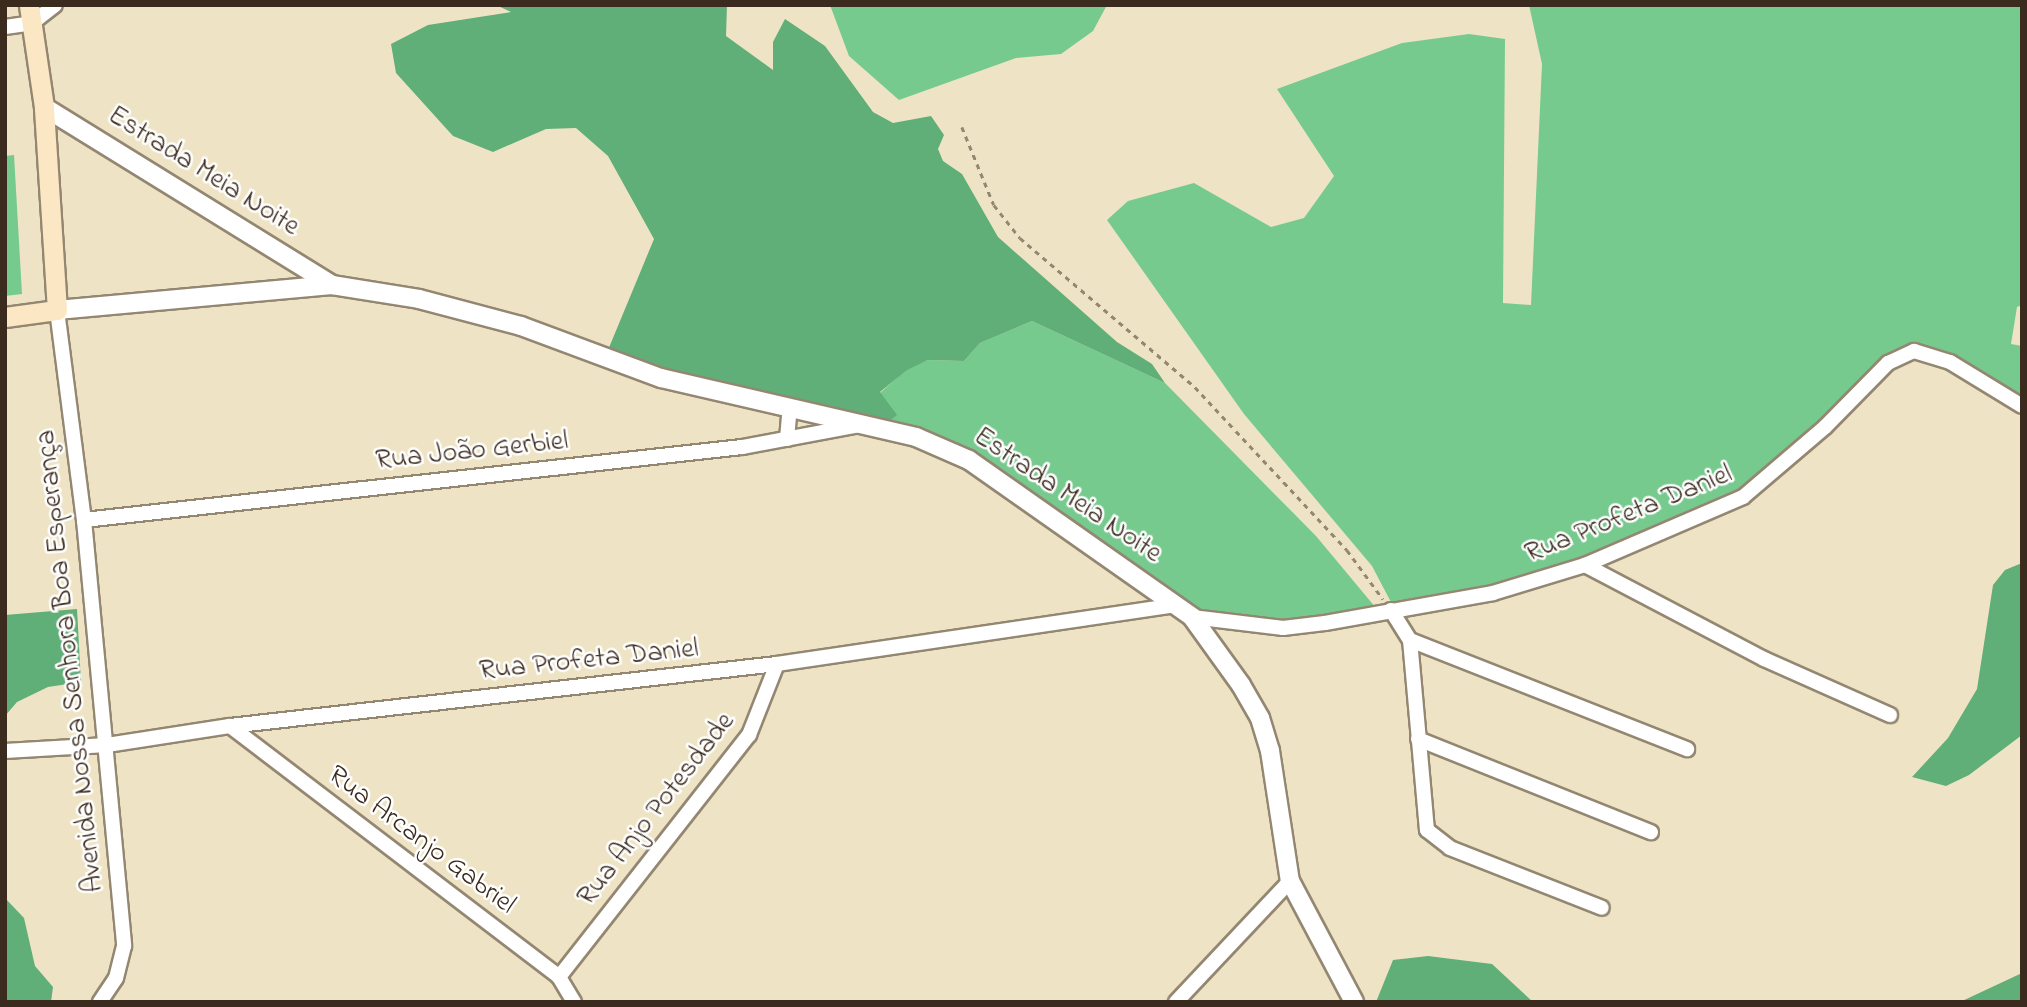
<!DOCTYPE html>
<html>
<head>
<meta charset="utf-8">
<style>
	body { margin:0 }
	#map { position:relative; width:2027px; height:1007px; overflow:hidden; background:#eee4c5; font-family:"Indie Flower",sans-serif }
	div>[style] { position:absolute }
	.green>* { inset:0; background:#76ca8d }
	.forest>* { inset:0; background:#60ae78 }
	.path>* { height:2.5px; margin-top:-1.25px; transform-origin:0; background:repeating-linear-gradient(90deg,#948772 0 5px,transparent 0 10px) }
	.roads { filter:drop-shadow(2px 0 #948772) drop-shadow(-2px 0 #948772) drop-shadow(0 2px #948772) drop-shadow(0 -2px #948772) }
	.minor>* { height:14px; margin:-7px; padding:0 7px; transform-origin:7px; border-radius:7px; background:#fff }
	.tertiary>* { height:18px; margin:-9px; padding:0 9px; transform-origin:9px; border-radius:9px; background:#fff }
	.secondary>* { height:19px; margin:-9.5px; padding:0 9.5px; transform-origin:9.5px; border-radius:9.5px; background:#fbe7c3 }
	span { translate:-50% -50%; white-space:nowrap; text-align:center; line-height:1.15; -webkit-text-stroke:5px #fff; paint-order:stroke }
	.street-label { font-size:28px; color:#3b2a1e }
	.frame { position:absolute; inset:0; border:7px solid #3b2a1e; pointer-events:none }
</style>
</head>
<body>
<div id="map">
	<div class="green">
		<i style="clip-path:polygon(830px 5px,1107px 5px,1093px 31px,1061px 54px,1016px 58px,899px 100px,849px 56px)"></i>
		<i style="clip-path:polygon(1529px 5px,2022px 5px,2022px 305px,2017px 307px,2011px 344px,2022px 346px,2022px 401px,1914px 349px,1745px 495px,1537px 578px,1393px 606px,1372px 566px,1244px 414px,1107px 220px,1128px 201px,1194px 183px,1271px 227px,1304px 218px,1334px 176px,1277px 89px,1402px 43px,1469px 34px,1505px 39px,1503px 303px,1531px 305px,1542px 64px)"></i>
		<i style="clip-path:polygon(14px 155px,22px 294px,5px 296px,5px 156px)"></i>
		<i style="clip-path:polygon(1032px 321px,1165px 383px,1316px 536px,1376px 608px,1279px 623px,1192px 612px,959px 448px,886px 424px,896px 415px,880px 393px,907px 369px,928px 360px,964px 361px,980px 343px)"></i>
	</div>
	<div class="forest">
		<i style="clip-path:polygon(496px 5px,727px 5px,726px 36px,773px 70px,773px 42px,785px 19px,825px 46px,873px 112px,893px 123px,931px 116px,944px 135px,938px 149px,943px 161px,962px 174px,998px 237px,1117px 342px,1152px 364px,1165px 383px,1032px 321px,980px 343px,964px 361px,928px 360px,907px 370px,880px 392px,897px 415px,886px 424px,692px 383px,608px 350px,654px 239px,608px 156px,576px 128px,546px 129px,493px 152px,453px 136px,396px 73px,391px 44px,428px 25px,511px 12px)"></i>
		<i style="clip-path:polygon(2022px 563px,2022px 735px,1969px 775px,1946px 786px,1912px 777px,1948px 738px,1977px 689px,1993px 585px,2005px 570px)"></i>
		<i style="clip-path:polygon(77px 609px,81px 682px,48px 687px,17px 702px,5px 716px,5px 615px)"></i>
		<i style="clip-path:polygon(5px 898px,24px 918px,35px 966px,53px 987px,51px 1002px,5px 1002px)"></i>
		<i style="clip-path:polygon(1428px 956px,1492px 964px,1533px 1002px,1376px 1002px,1393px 960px)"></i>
		<i style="clip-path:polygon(2022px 973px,2022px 1002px,1960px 1002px)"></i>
	</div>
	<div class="path">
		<i style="left:962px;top:127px;width:84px;rotate:67.7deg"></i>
		<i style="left:994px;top:205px;width:42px;rotate:51.8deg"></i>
		<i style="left:1020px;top:238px;width:230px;rotate:40.4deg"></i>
		<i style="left:1195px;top:387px;width:223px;rotate:47deg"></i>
		<i style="left:1347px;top:550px;width:61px;rotate:53.7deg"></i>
	</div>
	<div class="roads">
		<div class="minor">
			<i style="left:5px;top:27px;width:27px;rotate:-8deg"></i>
			<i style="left:32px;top:23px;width:29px;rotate:-38deg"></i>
			<i style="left:57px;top:310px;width:212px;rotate:82.7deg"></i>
			<i style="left:84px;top:520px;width:428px;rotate:84.6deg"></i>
			<i style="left:124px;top:946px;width:33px;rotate:104deg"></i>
			<i style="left:116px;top:978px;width:29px;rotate:124deg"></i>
			<i style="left:787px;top:439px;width:32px;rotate:-85deg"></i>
			<i style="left:84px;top:520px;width:662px;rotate:-6.33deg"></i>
			<i style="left:742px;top:447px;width:119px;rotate:-10.6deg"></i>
			<i style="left:1585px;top:565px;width:202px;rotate:27.7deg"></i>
			<i style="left:1764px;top:659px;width:138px;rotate:24deg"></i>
			<i style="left:1391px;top:610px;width:36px;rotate:58deg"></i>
			<i style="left:1410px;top:640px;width:191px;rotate:84.9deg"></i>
			<i style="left:1427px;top:830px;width:29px;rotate:38deg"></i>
			<i style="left:1450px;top:848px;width:163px;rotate:21.5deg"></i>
			<i style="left:1192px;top:617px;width:92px;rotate:6.9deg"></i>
			<i style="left:1283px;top:628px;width:42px;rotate:-6.8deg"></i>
			<i style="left:1325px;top:623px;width:171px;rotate:-10.1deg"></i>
			<i style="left:1493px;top:593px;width:96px;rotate:-16.9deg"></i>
			<i style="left:1585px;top:565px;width:172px;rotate:-23.3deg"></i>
			<i style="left:1743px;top:497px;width:108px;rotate:-40.5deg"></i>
			<i style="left:1825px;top:427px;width:90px;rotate:-45.5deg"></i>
			<i style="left:1888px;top:363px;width:29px;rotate:-25deg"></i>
			<i style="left:1914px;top:351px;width:38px;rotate:17deg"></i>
			<i style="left:1950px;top:362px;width:84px;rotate:31.4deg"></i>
			<i style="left:1410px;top:640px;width:298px;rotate:21.5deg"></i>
			<i style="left:230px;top:726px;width:414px;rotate:37.3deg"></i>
			<i style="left:559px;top:977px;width:29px;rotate:59deg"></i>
			<i style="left:1418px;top:739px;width:251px;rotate:21.8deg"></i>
			<i style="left:5px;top:751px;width:102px;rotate:-3.4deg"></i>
			<i style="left:107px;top:745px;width:124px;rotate:-8.8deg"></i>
			<i style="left:230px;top:726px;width:551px;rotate:-6.47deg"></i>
			<i style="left:777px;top:664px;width:403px;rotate:-8.4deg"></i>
			<i style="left:559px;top:977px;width:308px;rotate:-51.9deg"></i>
			<i style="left:749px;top:735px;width:76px;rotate:-68.5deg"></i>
			<i style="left:1176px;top:1002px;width:166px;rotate:-46.7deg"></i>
		</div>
		<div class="tertiary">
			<i style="left:44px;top:107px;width:339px;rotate:31.7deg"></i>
			<i style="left:57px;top:310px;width:276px;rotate:-5.2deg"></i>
			<i style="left:332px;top:285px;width:88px;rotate:9.1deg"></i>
			<i style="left:419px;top:299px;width:106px;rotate:14.8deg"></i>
			<i style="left:521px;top:326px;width:149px;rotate:20.4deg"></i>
			<i style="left:661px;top:378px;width:262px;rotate:13deg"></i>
			<i style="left:916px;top:437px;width:58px;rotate:23.5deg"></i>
			<i style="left:969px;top:460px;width:273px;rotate:35.1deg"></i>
			<i style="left:1192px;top:617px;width:84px;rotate:54.2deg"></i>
			<i style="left:1241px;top:685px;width:38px;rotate:60deg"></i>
			<i style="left:1260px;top:718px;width:34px;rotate:73deg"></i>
			<i style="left:1270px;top:751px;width:132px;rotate:81.3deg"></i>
			<i style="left:1290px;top:881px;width:137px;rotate:62.1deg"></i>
		</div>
		<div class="secondary">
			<i style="left:5px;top:317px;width:52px;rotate:-7.7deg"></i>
			<i style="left:57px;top:310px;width:203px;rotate:-93.7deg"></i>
			<i style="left:44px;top:107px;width:103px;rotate:-98.4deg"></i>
		</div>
	</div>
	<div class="street-label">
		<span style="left:203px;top:172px;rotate:32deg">Estrada Meia Noite</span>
		<span style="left:472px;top:452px;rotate:-6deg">Rua João Gerbiel</span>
		<span style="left:1067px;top:496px;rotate:34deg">Estrada Meia Noite</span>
		<span style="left:1629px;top:515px;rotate:-22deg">Rua Profeta Daniel</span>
		<span style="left:71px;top:661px;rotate:-96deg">Avenida Nossa Senhora Boa Esperança</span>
		<span style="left:589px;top:661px;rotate:-6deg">Rua Profeta Daniel</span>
		<span style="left:657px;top:810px;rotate:-52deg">Rua Anjo Potesdade</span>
		<span style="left:421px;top:841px;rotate:37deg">Rua Arcanjo Gabriel</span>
	</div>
	<div class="frame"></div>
</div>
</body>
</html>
